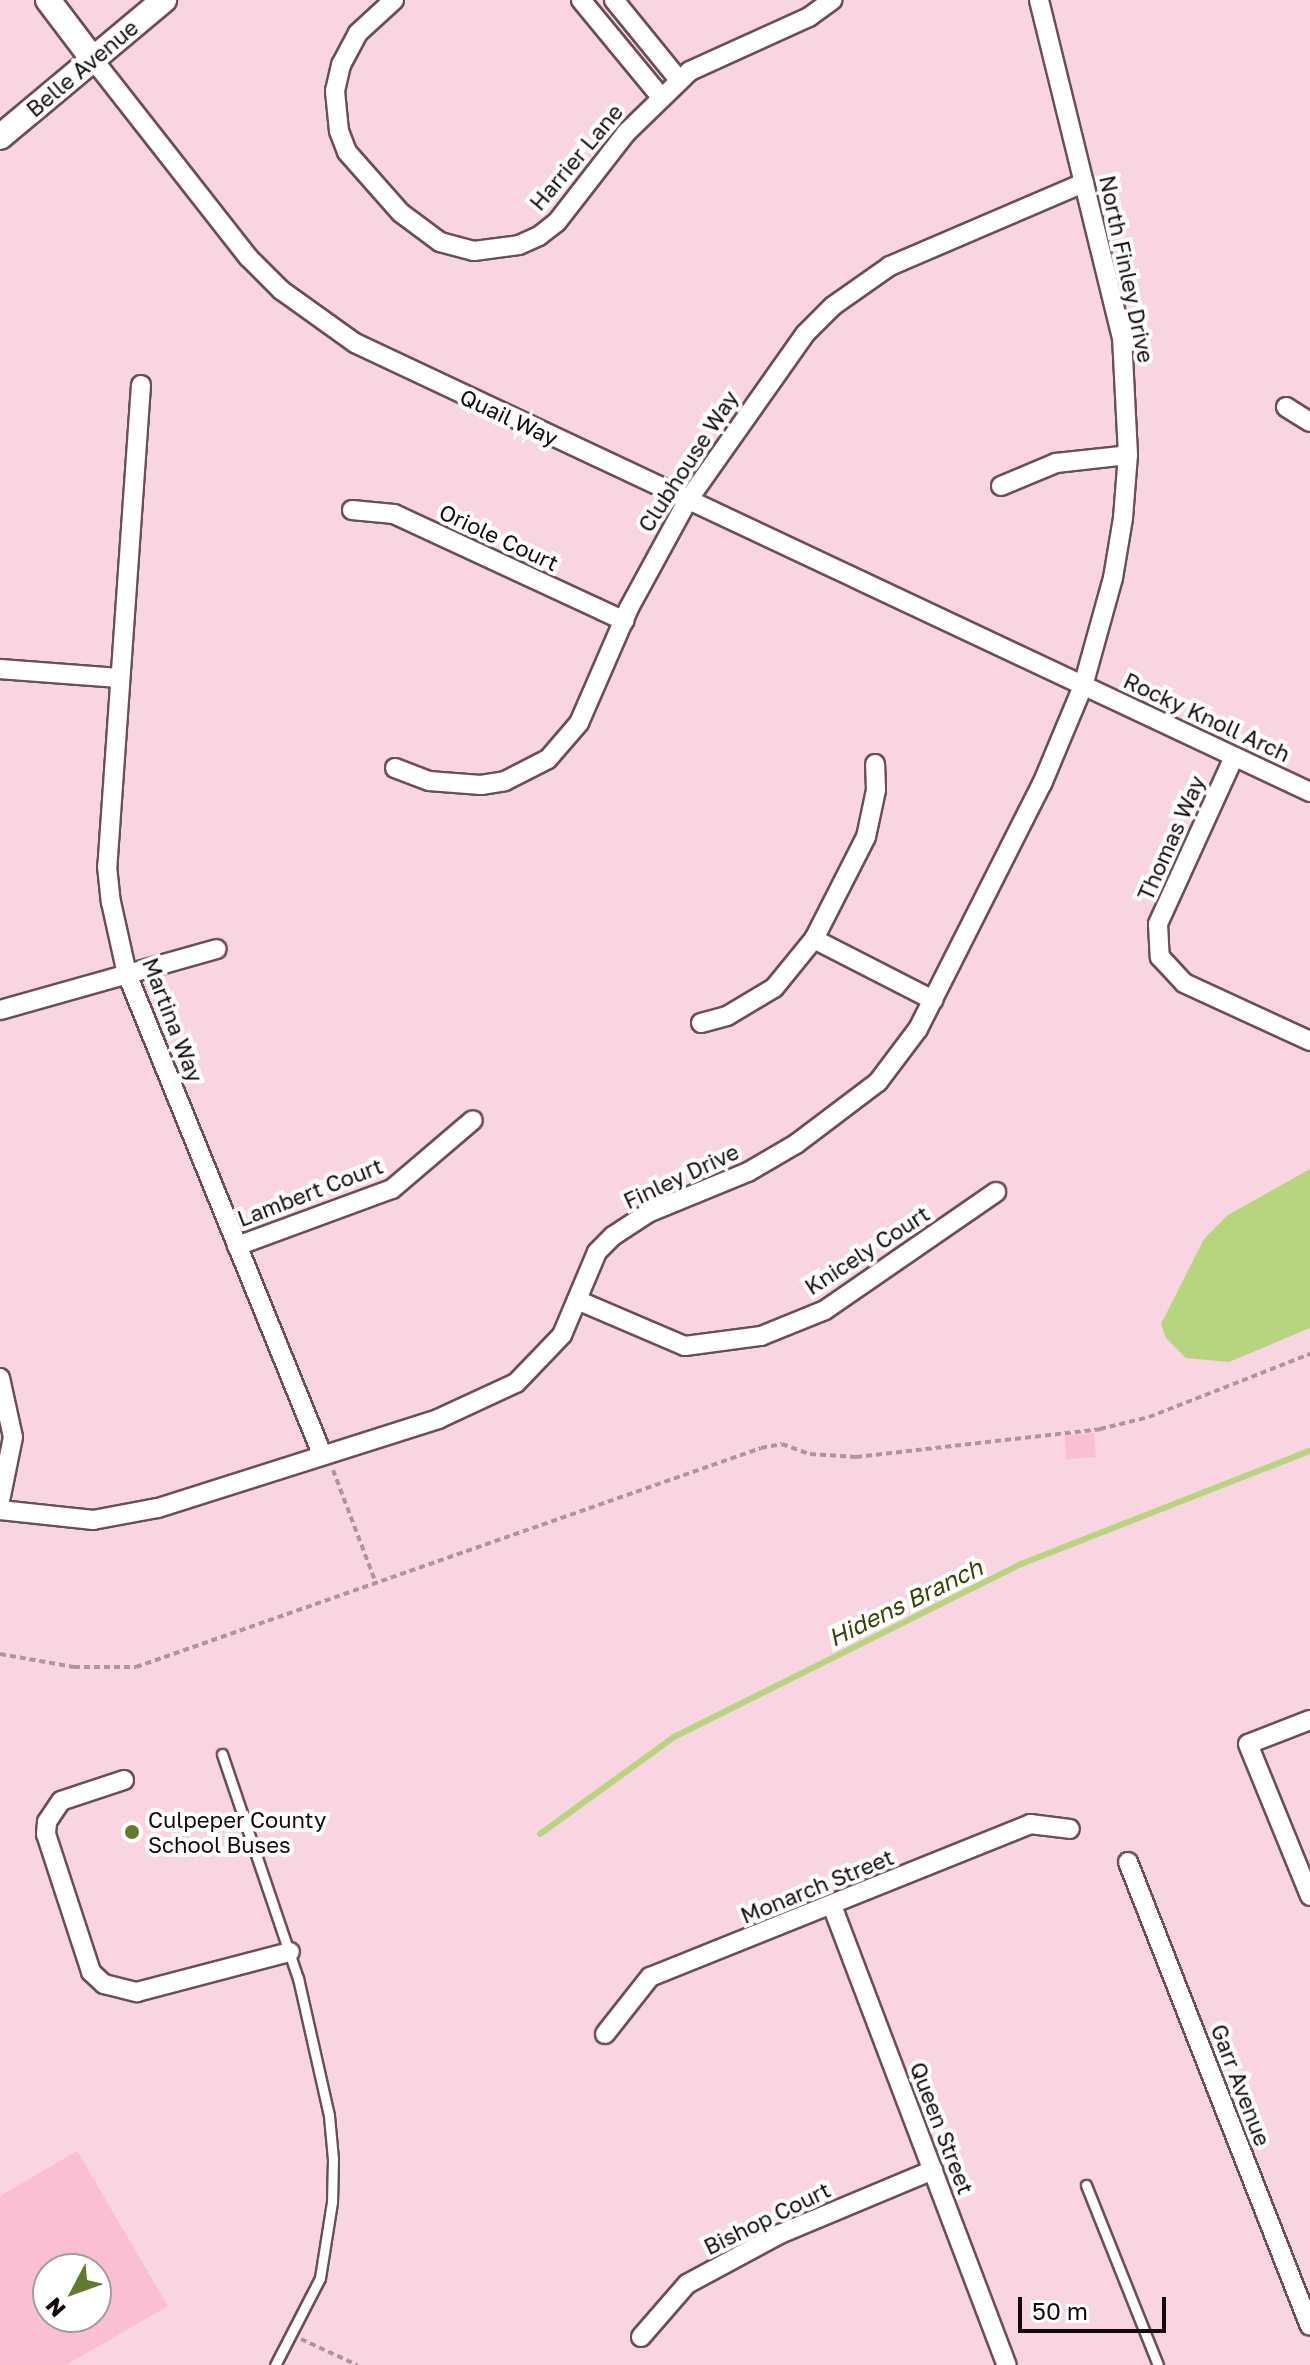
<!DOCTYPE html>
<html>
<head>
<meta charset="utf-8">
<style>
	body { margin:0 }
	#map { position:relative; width:1310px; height:2365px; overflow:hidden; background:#f8d5e1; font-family:"Golos Text",sans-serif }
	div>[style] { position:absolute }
	.green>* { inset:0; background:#fbbfd4; transform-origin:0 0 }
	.water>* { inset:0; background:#b6d57e }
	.stream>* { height:6px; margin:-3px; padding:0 3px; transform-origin:3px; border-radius:3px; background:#b6d57e }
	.path>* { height:4px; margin-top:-2px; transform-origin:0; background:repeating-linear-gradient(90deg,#af949d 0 6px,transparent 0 10px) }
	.roads { filter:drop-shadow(2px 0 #6b4e58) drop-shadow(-2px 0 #6b4e58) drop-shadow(0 2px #6b4e58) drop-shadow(0 -2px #6b4e58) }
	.lane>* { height:9px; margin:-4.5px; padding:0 4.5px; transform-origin:4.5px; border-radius:4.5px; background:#fff }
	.street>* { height:18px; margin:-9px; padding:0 9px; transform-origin:9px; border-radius:9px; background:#fff }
	.secondary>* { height:24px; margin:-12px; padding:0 12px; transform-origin:12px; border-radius:12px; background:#fff }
	.dots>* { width:22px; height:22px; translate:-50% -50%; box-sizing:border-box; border:4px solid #fff; border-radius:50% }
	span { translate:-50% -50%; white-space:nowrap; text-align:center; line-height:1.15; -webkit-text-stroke:8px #fff; paint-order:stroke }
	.street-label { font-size:22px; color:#14090d }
	.poi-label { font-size:22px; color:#14090d }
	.left { translate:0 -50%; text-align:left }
	.water-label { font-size:24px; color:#334603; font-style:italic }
	.north { position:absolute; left:32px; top:2253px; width:80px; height:80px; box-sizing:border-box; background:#fff; border:2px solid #a19d9e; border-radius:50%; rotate:229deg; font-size:22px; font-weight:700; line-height:32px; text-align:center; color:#14090d }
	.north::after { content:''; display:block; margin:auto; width:28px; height:36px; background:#617a2c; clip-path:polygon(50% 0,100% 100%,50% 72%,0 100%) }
	.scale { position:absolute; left:1018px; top:2297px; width:148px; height:36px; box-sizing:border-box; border:4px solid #14090d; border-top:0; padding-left:10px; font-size:24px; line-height:28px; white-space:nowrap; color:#14090d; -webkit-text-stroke:6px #fff; paint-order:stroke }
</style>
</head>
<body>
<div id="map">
	<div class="green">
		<i style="left:1094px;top:1433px;width:24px;height:30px;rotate:85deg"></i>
		<i style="clip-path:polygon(evenodd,77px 2151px,168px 2306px,66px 2365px,0 2365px,0 2196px,77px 2151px,96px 2269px,96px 2317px,48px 2317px,48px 2269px,96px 2269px)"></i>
	</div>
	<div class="water">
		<i style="clip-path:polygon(1310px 1169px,1310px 1328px,1229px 1362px,1186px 1358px,1166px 1338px,1161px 1324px,1204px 1239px,1228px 1215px)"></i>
	</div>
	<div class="stream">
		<i style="left:540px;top:1834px;width:165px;rotate:-35.9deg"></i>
		<i style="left:674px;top:1737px;width:388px;rotate:-26.5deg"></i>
		<i style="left:1021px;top:1564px;width:310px;rotate:-21.4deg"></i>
	</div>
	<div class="path">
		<i style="left:333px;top:1470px;width:121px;rotate:69.2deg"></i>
		<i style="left:0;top:1654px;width:75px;rotate:10deg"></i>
		<i style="left:74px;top:1667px;width:62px"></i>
		<i style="left:136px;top:1667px;width:662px;rotate:-19.31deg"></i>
		<i style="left:761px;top:1448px;width:21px;rotate:-11deg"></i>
		<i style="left:782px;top:1444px;width:30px;rotate:20deg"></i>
		<i style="left:810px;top:1454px;width:46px;rotate:3.7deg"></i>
		<i style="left:856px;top:1457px;width:246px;rotate:-6.5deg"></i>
		<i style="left:1100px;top:1429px;width:50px;rotate:-13.8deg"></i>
		<i style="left:1149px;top:1417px;width:173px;rotate:-21.4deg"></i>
		<i style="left:301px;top:2339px;width:62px;rotate:24.9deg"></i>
	</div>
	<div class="roads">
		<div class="lane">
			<i style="left:222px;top:1754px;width:237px;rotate:71.3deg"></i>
			<i style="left:298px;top:1978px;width:141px;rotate:77.3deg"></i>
			<i style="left:329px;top:2116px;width:43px;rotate:84.7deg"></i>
			<i style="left:333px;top:2159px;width:43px;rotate:91.3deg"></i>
			<i style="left:332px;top:2202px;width:77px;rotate:99deg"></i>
			<i style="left:320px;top:2278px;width:98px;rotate:117.3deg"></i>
			<i style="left:1086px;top:2185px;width:194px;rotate:68.2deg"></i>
		</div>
		<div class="street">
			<i style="left:394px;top:0;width:49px;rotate:137.5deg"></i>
			<i style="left:358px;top:33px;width:36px;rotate:118deg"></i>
			<i style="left:341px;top:65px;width:27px;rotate:103deg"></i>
			<i style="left:335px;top:91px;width:40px;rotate:84.3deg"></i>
			<i style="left:339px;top:131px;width:22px;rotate:69deg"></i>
			<i style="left:347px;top:152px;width:81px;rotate:48.5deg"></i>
			<i style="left:401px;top:213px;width:49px;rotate:36.6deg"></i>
			<i style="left:440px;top:242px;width:35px;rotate:15deg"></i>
			<i style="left:474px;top:251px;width:45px;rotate:-7.6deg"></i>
			<i style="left:519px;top:245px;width:22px;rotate:-24deg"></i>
			<i style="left:539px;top:236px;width:23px;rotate:-38deg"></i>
			<i style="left:557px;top:222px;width:113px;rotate:-52.2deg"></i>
			<i style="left:626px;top:133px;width:89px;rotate:-44.1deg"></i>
			<i style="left:690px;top:71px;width:131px;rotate:-24.4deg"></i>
			<i style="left:809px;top:17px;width:29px;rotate:-36deg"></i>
			<i style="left:581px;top:0;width:126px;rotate:50.5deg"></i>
			<i style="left:614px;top:0;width:103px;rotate:50.9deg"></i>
			<i style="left:92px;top:58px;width:253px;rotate:51.9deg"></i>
			<i style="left:248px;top:257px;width:47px;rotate:45deg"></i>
			<i style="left:281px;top:290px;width:91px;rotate:35.6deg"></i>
			<i style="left:355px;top:343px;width:1055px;rotate:25.18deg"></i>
			<i style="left:141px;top:385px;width:482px;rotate:94deg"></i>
			<i style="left:107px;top:866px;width:36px;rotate:84deg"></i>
			<i style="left:111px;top:902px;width:74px;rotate:77.5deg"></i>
			<i style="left:127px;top:974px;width:518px;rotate:67.89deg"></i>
			<i style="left:1286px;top:407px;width:28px;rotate:32deg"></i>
			<i style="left:1001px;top:486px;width:60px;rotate:-22.7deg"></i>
			<i style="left:1056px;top:463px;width:72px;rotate:-6.3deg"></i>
			<i style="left:352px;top:510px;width:42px;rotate:5.4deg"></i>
			<i style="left:394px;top:514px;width:254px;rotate:24.9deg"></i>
			<i style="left:0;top:669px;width:120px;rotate:4.3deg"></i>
			<i style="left:1234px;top:757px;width:183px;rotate:114.5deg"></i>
			<i style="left:1158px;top:924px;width:33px;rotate:87deg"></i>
			<i style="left:1160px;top:957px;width:35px;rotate:47deg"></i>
			<i style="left:1184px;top:983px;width:139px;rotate:24.7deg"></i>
			<i style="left:395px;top:768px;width:36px;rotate:21deg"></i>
			<i style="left:429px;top:781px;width:52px;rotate:4.4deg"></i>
			<i style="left:481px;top:785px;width:24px;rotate:-9deg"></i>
			<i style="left:505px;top:781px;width:48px;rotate:-27.1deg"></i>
			<i style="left:548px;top:759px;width:48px;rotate:-49.3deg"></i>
			<i style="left:579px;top:723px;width:125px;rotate:-66.5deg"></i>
			<i style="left:629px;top:608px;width:123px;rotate:-61.4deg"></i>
			<i style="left:688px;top:500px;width:204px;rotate:-54.8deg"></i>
			<i style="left:806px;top:333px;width:38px;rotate:-45deg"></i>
			<i style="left:833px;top:306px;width:70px;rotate:-35.1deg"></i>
			<i style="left:890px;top:266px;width:211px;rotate:-23.2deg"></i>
			<i style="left:814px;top:939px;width:134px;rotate:27.1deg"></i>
			<i style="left:0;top:1010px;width:225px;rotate:-15.7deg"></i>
			<i style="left:701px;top:1023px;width:27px;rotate:-15deg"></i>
			<i style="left:727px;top:1016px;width:55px;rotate:-30.8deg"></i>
			<i style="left:774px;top:988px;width:63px;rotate:-50.8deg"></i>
			<i style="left:814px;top:939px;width:114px;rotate:-63deg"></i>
			<i style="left:866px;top:837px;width:48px;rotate:-78deg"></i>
			<i style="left:876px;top:790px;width:26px;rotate:-92deg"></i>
			<i style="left:237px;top:1246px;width:165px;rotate:-20.2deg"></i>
			<i style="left:392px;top:1189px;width:106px;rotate:-40.4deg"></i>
			<i style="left:577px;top:1300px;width:117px;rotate:23.1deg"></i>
			<i style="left:685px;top:1346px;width:77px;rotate:-7.5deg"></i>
			<i style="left:761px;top:1336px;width:69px;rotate:-22.1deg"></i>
			<i style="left:825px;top:1310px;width:208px;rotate:-34.6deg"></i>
			<i style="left:0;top:1378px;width:60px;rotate:77.6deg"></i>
			<i style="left:13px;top:1437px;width:65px;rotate:101.5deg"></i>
			<i style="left:0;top:1510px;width:94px;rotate:6.1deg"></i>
			<i style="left:93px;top:1520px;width:66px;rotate:-10.5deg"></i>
			<i style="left:158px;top:1508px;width:294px;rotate:-17.6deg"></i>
			<i style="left:438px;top:1419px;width:86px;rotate:-24.8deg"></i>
			<i style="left:516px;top:1383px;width:66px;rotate:-46.2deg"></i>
			<i style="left:562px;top:1335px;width:90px;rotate:-67.1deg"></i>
			<i style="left:597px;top:1252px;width:23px;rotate:-45deg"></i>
			<i style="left:613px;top:1236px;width:42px;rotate:-33.3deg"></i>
			<i style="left:648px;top:1213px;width:108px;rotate:-22.3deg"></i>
			<i style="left:748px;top:1172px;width:56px;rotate:-30.3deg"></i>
			<i style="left:796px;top:1144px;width:103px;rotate:-37.1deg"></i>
			<i style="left:878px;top:1082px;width:66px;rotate:-53deg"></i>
			<i style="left:918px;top:1029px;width:275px;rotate:-63.2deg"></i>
			<i style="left:1042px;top:784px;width:106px;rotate:-67.3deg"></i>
			<i style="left:1083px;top:686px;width:112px;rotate:-74.5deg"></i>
			<i style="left:1113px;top:578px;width:61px;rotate:-80.5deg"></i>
			<i style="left:1123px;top:518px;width:63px;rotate:-85.5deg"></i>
			<i style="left:1128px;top:455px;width:117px;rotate:-92.9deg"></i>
			<i style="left:1122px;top:338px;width:348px;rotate:-103.8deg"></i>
			<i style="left:1310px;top:1720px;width:66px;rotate:158.8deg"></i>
			<i style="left:1248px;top:1744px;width:164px;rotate:67.8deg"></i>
			<i style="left:124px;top:1780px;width:66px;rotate:161.6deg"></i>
			<i style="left:61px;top:1801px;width:25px;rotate:124deg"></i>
			<i style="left:47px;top:1822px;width:12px;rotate:95deg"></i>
			<i style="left:46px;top:1834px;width:145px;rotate:71.9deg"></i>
			<i style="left:91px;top:1972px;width:18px;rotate:43deg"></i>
			<i style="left:104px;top:1984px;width:34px;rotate:14deg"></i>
			<i style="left:137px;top:1992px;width:158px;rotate:-14.7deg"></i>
			<i style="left:1128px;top:1862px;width:498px;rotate:68.6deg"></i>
			<i style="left:833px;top:1908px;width:489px;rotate:69.2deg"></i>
			<i style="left:605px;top:2034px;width:73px;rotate:-51.7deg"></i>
			<i style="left:650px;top:1977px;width:410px;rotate:-21.9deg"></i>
			<i style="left:1030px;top:1824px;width:40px;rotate:7.1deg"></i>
			<i style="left:641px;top:2337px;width:70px;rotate:-49deg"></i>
			<i style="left:687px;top:2284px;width:106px;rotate:-28.3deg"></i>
			<i style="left:780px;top:2234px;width:166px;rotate:-22.7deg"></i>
		</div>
		<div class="secondary">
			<i style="left:48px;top:0;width:73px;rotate:52.8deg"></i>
			<i style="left:0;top:137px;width:214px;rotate:-39.9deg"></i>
		</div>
	</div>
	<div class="dots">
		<i style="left:132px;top:1832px;background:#617a2c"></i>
	</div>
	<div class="street-label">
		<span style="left:82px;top:68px;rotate:-40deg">Belle Avenue</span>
		<span style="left:576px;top:157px;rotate:-50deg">Harrier Lane</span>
		<span style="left:1127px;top:269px;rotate:78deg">North Finley Drive</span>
		<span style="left:509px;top:417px;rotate:25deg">Quail Way</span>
		<span style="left:688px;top:461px;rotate:-57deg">Clubhouse Way</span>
		<span style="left:499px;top:537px;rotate:25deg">Oriole Court</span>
		<span style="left:1207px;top:717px;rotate:25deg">Rocky Knoll Arch</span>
		<span style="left:1171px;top:838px;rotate:-66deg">Thomas Way</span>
		<span style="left:173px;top:1020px;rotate:69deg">Martina Way</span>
		<span style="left:681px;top:1176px;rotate:-25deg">Finley Drive</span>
		<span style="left:310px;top:1192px;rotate:-21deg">Lambert Court</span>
		<span style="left:867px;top:1250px;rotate:-33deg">Knicely Court</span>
		<span style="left:817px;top:1886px;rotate:-22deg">Monarch Street</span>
		<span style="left:1241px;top:2085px;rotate:69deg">Garr Avenue</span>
		<span style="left:942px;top:2128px;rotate:69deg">Queen Street</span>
		<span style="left:767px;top:2218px;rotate:-26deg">Bishop Court</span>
	</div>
	<div class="poi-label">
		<span class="left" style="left:148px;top:1832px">Culpeper County<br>School Buses</span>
	</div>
	<div class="water-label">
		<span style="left:905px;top:1602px;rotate:-26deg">Hidens Branch</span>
	</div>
	<div class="north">N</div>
	<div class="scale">50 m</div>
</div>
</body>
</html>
